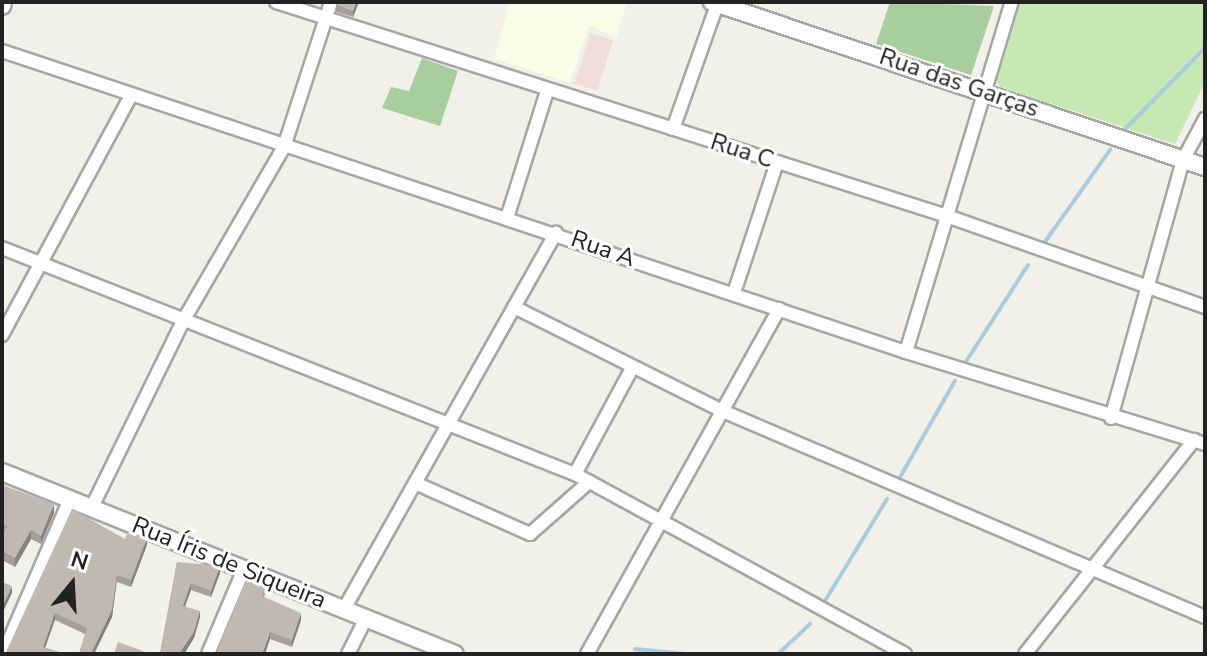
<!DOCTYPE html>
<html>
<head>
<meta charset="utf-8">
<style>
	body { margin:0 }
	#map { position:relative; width:1207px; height:656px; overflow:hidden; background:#f1f0e9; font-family:"Nunito Sans",sans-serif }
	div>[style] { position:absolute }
	.commercial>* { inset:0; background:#f0deda; transform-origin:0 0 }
	.education>* { inset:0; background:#fbfee6 }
	.grass>* { inset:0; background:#c6e8b3 }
	.forest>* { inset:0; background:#a8cea0 }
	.stream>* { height:4px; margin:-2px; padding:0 2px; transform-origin:2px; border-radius:2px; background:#accbdc }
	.roads { filter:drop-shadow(2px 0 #a6a6a6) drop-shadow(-2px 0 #a6a6a6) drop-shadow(0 2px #a6a6a6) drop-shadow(0 -2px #a6a6a6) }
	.minor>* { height:12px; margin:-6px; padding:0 6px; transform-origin:6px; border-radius:6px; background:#fff }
	.tertiary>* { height:16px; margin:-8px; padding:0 8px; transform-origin:8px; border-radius:8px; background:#fff }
	.wall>* { inset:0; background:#a49f99 }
	.shaded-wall>* { inset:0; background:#86827d }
	.building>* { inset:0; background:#bfb9b2 }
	span { translate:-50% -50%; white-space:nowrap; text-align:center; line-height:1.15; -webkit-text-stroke:6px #fff; paint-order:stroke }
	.street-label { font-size:24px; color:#222 }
	.frame { position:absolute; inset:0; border:4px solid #222; pointer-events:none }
	.north { position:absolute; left:32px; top:544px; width:80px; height:80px; -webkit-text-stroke:6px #fff; paint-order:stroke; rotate:18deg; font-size:22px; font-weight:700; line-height:32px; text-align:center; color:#222 }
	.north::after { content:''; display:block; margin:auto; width:28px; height:36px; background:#222; clip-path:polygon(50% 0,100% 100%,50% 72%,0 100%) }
</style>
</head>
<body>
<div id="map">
	<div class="commercial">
		<i style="left:590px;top:33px;width:24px;height:53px;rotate:17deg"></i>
	</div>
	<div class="education">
		<i style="clip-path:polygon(510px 2px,627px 2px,616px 38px,589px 25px,570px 83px,494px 59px)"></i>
	</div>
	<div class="grass">
		<i style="clip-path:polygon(1020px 2px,1205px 2px,1205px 82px,1175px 144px,1000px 87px,995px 79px)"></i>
	</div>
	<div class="forest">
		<i style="clip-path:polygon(890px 2px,994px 6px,971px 75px,876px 44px)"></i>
		<i style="clip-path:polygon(422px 58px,458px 71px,440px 126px,382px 108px,391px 87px,409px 91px)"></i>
	</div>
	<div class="stream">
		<i style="left:1124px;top:130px;width:115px;rotate:-45.4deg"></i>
		<i style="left:1042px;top:246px;width:118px;rotate:-54.7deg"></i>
		<i style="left:967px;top:360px;width:113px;rotate:-57.3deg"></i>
		<i style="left:899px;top:479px;width:113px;rotate:-60.3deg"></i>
		<i style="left:823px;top:604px;width:123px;rotate:-58.6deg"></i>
		<i style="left:635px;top:649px;width:51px;rotate:5.6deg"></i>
		<i style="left:778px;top:654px;width:44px;rotate:-43.2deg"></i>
	</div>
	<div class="roads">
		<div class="minor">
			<i style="left:276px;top:2px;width:701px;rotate:17.69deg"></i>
			<i style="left:944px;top:215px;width:277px;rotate:19.4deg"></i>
			<i style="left:2px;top:51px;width:953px;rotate:18.42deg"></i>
			<i style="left:906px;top:352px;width:313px;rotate:17.1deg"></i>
			<i style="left:673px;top:129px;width:135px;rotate:-70.5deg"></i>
			<i style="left:507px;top:218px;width:133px;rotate:-72.5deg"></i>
			<i style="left:2px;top:248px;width:616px;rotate:21.53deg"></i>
			<i style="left:575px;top:474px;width:376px;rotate:28.6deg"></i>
			<i style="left:734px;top:293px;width:138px;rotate:-71.8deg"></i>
			<i style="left:514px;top:307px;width:236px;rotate:26.5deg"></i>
			<i style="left:725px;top:412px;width:522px;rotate:23.13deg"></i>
			<i style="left:2px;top:335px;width:270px;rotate:-61.7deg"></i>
			<i style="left:906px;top:352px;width:366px;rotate:-73.2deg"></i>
			<i style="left:1111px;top:418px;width:268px;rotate:-74.4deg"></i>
			<i style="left:1183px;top:160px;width:47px;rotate:-61.8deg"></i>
			<i style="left:575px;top:474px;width:120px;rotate:-61.7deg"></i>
			<i style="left:415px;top:483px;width:126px;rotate:23.9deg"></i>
			<i style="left:530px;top:534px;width:79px;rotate:-41.4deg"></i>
			<i style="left:92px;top:507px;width:207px;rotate:-63.9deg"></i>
			<i style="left:183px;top:321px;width:201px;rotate:-59.9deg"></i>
			<i style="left:284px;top:147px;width:152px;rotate:-72deg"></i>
			<i style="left:344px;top:609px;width:432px;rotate:-60.6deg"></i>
			<i style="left:3px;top:654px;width:169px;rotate:-66.6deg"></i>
			<i style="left:208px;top:654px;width:90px;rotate:-67.1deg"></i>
			<i style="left:348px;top:654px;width:40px;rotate:-63.4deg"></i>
			<i style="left:587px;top:654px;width:395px;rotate:-60.9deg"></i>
			<i style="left:1025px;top:654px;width:273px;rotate:-51.7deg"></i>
		</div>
		<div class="tertiary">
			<i style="left:712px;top:2px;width:520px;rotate:18.5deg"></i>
			<i style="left:2px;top:6px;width:4px;rotate:-76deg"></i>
			<i style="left:2px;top:472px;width:488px;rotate:21.9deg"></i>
		</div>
	</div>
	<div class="wall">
		<i style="clip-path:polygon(336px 2px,359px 2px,353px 17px,337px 12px)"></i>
		<i style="clip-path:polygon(2px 485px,54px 513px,41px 544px,31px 539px,15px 567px,2px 560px,2px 536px,3px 533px,2px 533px)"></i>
		<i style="clip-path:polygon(125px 539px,147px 545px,131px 587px,117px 582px,112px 617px,94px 654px,79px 654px,85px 634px,55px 620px,5px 654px)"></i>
		<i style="clip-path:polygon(177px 562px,220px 573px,211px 597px,191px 590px,185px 606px,200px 617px,194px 638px,184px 654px,160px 654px)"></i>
		<i style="clip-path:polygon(247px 578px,266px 592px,264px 597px,301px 620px,292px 647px,270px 639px)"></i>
	</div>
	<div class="shaded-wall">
		<i style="clip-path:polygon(356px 2px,359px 2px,353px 17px,353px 11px)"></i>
		<i style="clip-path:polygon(54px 504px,54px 513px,41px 544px,41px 536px)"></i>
		<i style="clip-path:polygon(31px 530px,31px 539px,15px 567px,15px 558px)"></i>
		<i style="clip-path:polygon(147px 538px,147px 545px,131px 587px,131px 580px)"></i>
		<i style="clip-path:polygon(220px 566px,220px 573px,211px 597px,211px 591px)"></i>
		<i style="clip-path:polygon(117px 575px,112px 617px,94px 654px,91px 654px)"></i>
		<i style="clip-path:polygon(191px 583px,191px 590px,183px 612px,183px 606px)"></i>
		<i style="clip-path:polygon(12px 586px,12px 593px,2px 614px,2px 607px)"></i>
		<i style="clip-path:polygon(200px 611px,200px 617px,194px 638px,184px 654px,179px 654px)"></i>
		<i style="clip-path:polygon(55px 613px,55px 620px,43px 654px,43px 647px)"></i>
		<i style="clip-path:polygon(301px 613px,301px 620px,292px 647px,292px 640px)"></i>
		<i style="clip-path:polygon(270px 632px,270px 639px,265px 654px,262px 654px)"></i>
	</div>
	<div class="building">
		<i style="clip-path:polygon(337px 2px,356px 2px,353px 11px,337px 5px)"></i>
		<i style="clip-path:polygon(2px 485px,54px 504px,41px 536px,31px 530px,15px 558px,2px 551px,2px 536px,7px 526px,2px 524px)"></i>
		<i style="clip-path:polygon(72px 509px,125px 539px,128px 531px,147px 538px,131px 580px,117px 575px,112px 610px,91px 654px,79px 654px,87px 628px,55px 613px,43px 647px,67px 654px,5px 654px)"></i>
		<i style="clip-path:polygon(177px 562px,220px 566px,211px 591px,191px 583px,183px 606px,200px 611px,194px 632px,179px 654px,160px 654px)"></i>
		<i style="clip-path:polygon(247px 578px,266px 585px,262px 596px,301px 613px,292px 640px,270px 632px,262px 654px,216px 654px)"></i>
		<i style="clip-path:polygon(2px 582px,12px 586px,2px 607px)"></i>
		<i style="clip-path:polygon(118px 642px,151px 654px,114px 654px)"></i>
	</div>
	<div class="street-label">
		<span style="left:959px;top:83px;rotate:19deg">Rua das Garças</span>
		<span style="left:742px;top:151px;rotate:18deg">Rua C</span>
		<span style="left:603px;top:249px;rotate:19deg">Rua A</span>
		<span style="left:229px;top:563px;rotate:22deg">Rua Íris de Siqueira</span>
	</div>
	<div class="frame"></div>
	<div class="north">N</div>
</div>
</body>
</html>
